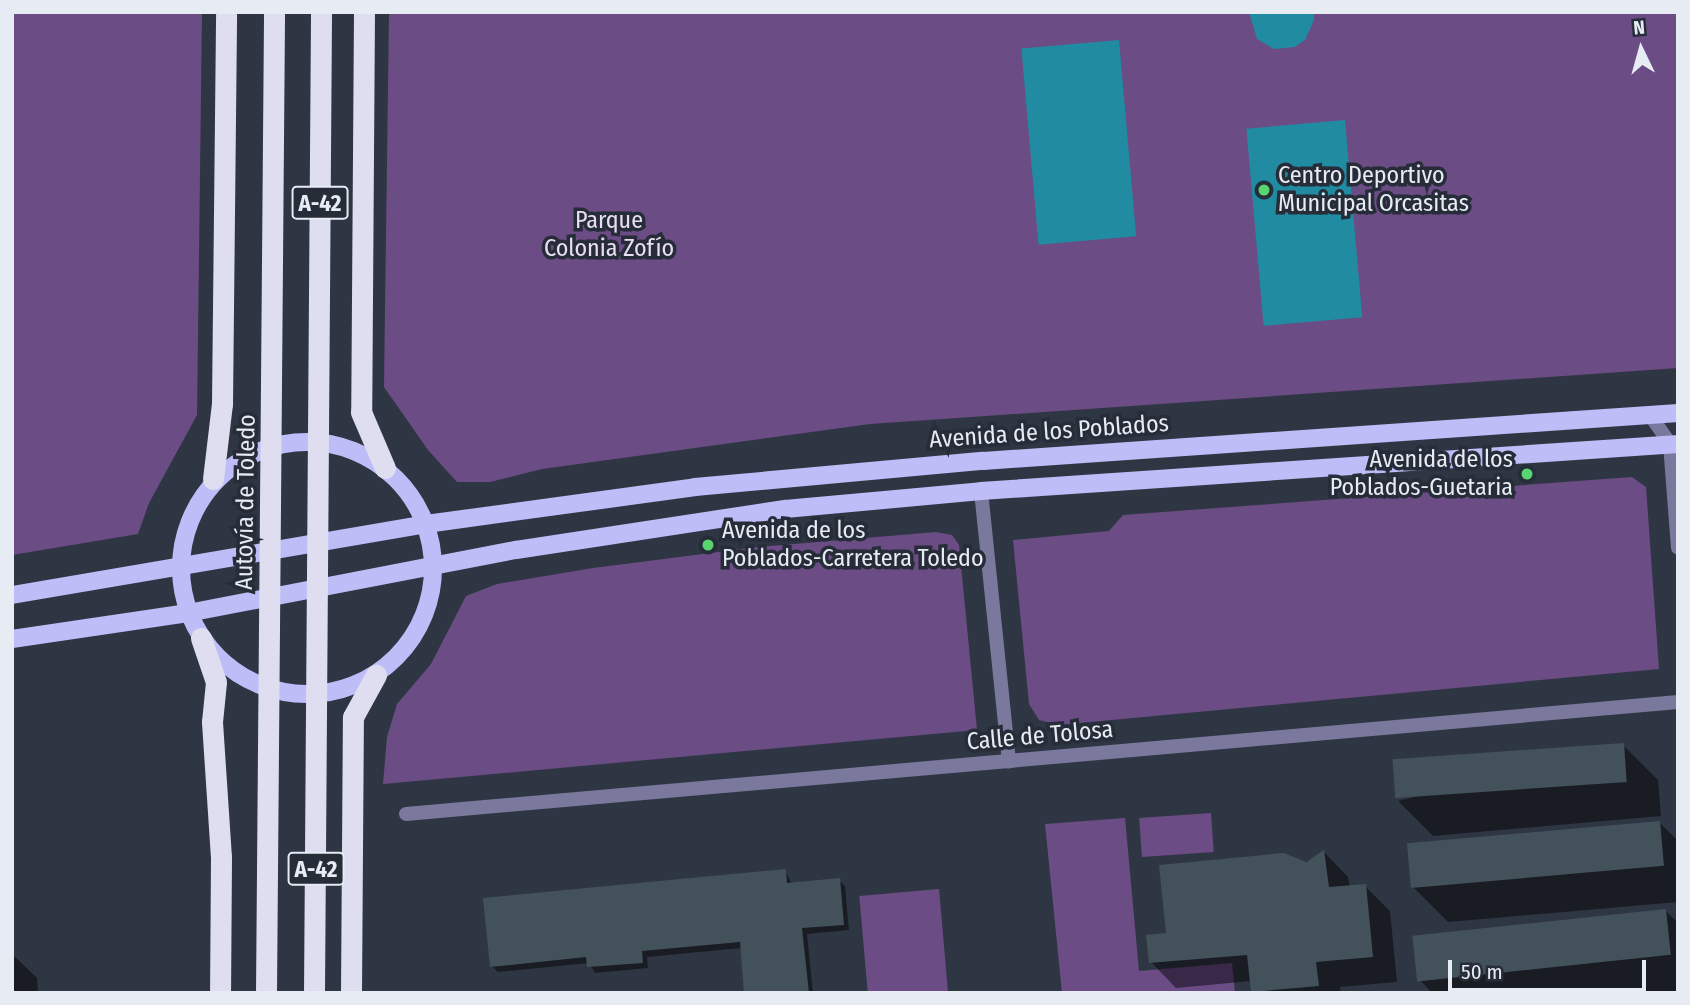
<!DOCTYPE html>
<html>
<head>
<meta charset="utf-8">
<style>
	body { margin:0 }
	#map { position:relative; width:1690px; height:1005px; overflow:hidden; background:#2f3643; font-family:"Fira Sans Condensed",sans-serif }
	div>[style] { position:absolute }
	.green>* { inset:0; background:#6c4c85; transform-origin:0 0 }
	.water>* { inset:0; background:#218ba2; transform-origin:0 0 }
	.shadow>* { inset:0; background:#0007 }
	.building>* { inset:0; background:#43515b; transform-origin:0 0 }
	.minor>* { height:14px; margin:-7px; padding:0 7px; transform-origin:7px; border-radius:7px; background:#7a799d }
	.primary>* { height:18px; margin:-9px; padding:0 9px; transform-origin:9px; border-radius:9px; background:#bfbdf8 }
	.primary>.ring { margin:-9px; padding:0; box-sizing:content-box; background:none; border:18px solid #bfbdf8; border-radius:50% }
	.motorway>* { height:21px; margin:-10.5px; padding:0 10.5px; transform-origin:10.5px; border-radius:10.5px; background:#dedef0 }
	.dots>* { width:19px; height:19px; translate:-50% -50%; box-sizing:border-box; border:4px solid #262c38; border-radius:50% }
	span { translate:-50% -50%; white-space:nowrap; text-align:center; line-height:1.15; -webkit-text-stroke:7px #262c38; paint-order:stroke }
	.shield-label span { padding:2px 5px; background:#262c38; border:2px solid; border-radius:5px; -webkit-text-stroke-width:0 }
	.shield-label { font-size:23px; color:#e7ebf3; font-weight:700 }
	.poi-label { font-size:24px; color:#e7ebf3 }
	.left { translate:0 -50%; text-align:left }
	.right { translate:-100% -50%; text-align:right }
	.park-label { font-size:24px; color:#e8ddf2 }
	.street-label { font-size:24px; color:#e7ebf3 }
	.frame { position:absolute; inset:0; border:14px solid #e7ebf3; pointer-events:none }
	.north { position:absolute; left:1606px; top:14px; width:70px; height:70px; -webkit-text-stroke:5px #262c38; paint-order:stroke; rotate:355deg; font-size:19px; font-weight:700; line-height:28px; text-align:center; color:#e7ebf3 }
	.north::after { content:''; display:block; margin:auto; width:24px; height:32px; background:#e7ebf3; clip-path:polygon(50% 0,100% 100%,50% 72%,0 100%) }
	.scale { position:absolute; left:1448px; top:960px; width:198px; height:32px; box-sizing:border-box; border:4px solid #e7ebf3; border-top:0; padding-left:9px; font-size:21px; line-height:24px; white-space:nowrap; color:#e7ebf3; -webkit-text-stroke:5px #262c38; paint-order:stroke }
</style>
</head>
<body>
<div id="map">
	<div class="green">
		<i style="clip-path:polygon(12px 12px,202px 12px,197px 415px,149px 503px,138px 534px,12px 555px)"></i>
		<i style="clip-path:polygon(389px 12px,1678px 12px,1678px 368px,870px 424px,542px 469px,490px 482px,457px 482px,428px 450px,384px 387px)"></i>
		<i style="clip-path:polygon(1632px 477px,1646px 487px,1659px 669px,1058px 725px,1039px 720px,1029px 704px,1013px 540px,1109px 531px,1123px 515px)"></i>
		<i style="clip-path:polygon(936px 532px,952px 535px,959px 545px,977px 730px,383px 784px,387px 737px,397px 704px,431px 664px,466px 596px,497px 584px,593px 568px,758px 547px)"></i>
		<i style="left:1211px;top:813px;width:39px;height:72px;rotate:86deg"></i>
		<i style="clip-path:polygon(1125px 818px,1139px 971px,1232px 963px,1235px 993px,1062px 993px,1045px 824px)"></i>
		<i style="left:939px;top:889px;width:104px;height:80px;rotate:85deg"></i>
	</div>
	<div class="water">
		<i style="clip-path:polygon(1249px 12px,1314px 12px,1314px 20px,1305px 40px,1295px 47px,1274px 49px,1257px 39px)"></i>
		<i style="left:1119px;top:40px;width:197px;height:98px;rotate:85deg"></i>
		<i style="left:1345px;top:120px;width:198px;height:99px;rotate:85deg"></i>
	</div>
	<div class="shadow">
		<i style="clip-path:polygon(1623px 745px,1658px 780px,1661px 816px,1433px 836px,1398px 801px)"></i>
		<i style="clip-path:polygon(1659px 822px,1678px 841px,1678px 902px,1448px 922px,1413px 887px)"></i>
		<i style="clip-path:polygon(1324px 852px,1348px 877px,1350px 887px,1365px 886px,1390px 911px,1397px 982px,1340px 987px,1341px 993px,1253px 993px,1251px 981px,1176px 988px,1151px 962px,1168px 934px)"></i>
		<i style="clip-path:polygon(785px 871px,792px 884px,839px 880px,845px 886px,849px 930px,807px 934px,813px 993px,746px 993px,742px 948px,647px 957px,648px 968px,595px 973px,589px 963px,498px 972px,492px 966px)"></i>
		<i style="clip-path:polygon(1666px 911px,1678px 923px,1678px 992px,1432px 993px,1419px 979px)"></i>
		<i style="clip-path:polygon(12px 954px,37px 978px,38px 993px,12px 993px)"></i>
	</div>
	<div class="building">
		<i style="left:1624px;top:743px;width:39px;height:232px;rotate:86deg"></i>
		<i style="left:1660px;top:821px;width:45px;height:254px;rotate:85deg"></i>
		<i style="clip-path:polygon(1324px 850px,1329px 887px,1366px 884px,1373px 957px,1316px 962px,1319px 986px,1251px 992px,1247px 955px,1149px 963px,1146px 935px,1166px 933px,1159px 865px,1284px 853px,1306px 862px)"></i>
		<i style="clip-path:polygon(786px 869px,787px 883px,840px 878px,844px 925px,802px 928px,809px 993px,744px 993px,740px 942px,642px 951px,643px 963px,587px 967px,586px 957px,490px 967px,483px 898px)"></i>
		<i style="left:1666px;top:909px;width:46px;height:255px;rotate:84deg"></i>
	</div>
	<div class="minor">
		<i style="left:1650px;top:415px;width:35px;rotate:55deg"></i>
		<i style="left:1670px;top:444px;width:104px;rotate:85.6deg"></i>
		<i style="left:981px;top:491px;width:272px;rotate:84.1deg"></i>
		<i style="left:406px;top:814px;width:1277px;rotate:-5.03deg"></i>
	</div>
	<div class="primary">
		<i class="ring" style="left:181px;top:442px;width:234px;height:234px"></i>
		<i style="left:12px;top:595px;width:420px;rotate:-9.7deg"></i>
		<i style="left:426px;top:524px;width:272px;rotate:-7.8deg"></i>
		<i style="left:695px;top:487px;width:289px;rotate:-5.2deg"></i>
		<i style="left:983px;top:461px;width:697px;rotate:-3.95deg"></i>
		<i style="left:12px;top:639px;width:178px;rotate:-8.4deg"></i>
		<i style="left:188px;top:613px;width:334px;rotate:-10.9deg"></i>
		<i style="left:516px;top:550px;width:272px;rotate:-8.7deg"></i>
		<i style="left:785px;top:509px;width:197px;rotate:-5.2deg"></i>
		<i style="left:981px;top:491px;width:699px;rotate:-3.86deg"></i>
	</div>
	<div class="motorway">
		<i style="left:364px;top:12px;width:400px;rotate:90.4deg"></i>
		<i style="left:361px;top:412px;width:61px;rotate:66.8deg"></i>
		<i style="left:213px;top:479px;width:76px;rotate:-83.2deg"></i>
		<i style="left:222px;top:404px;width:392px;rotate:-89.4deg"></i>
		<i style="left:201px;top:638px;width:46px;rotate:71.2deg"></i>
		<i style="left:216px;top:682px;width:40px;rotate:95.7deg"></i>
		<i style="left:212px;top:722px;width:135px;rotate:86.2deg"></i>
		<i style="left:221px;top:857px;width:136px;rotate:90.4deg"></i>
		<i style="left:266px;top:993px;width:981px;rotate:-89.53deg"></i>
		<i style="left:314px;top:993px;width:981px;rotate:-89.59deg"></i>
		<i style="left:351px;top:993px;width:276px;rotate:-89.6deg"></i>
		<i style="left:353px;top:717px;width:48px;rotate:-61.3deg"></i>
	</div>
	<div class="dots">
		<i style="left:1264px;top:190px;background:#58d570"></i>
		<i style="left:1527px;top:474px;background:#58d570"></i>
		<i style="left:708px;top:545px;background:#58d570"></i>
	</div>
	<div class="shield-label">
		<span style="left:320px;top:203px">A-42</span>
		<span style="left:316px;top:869px">A-42</span>
	</div>
	<div class="poi-label">
		<span class="left" style="left:1278px;top:190px">Centro Deportivo<br>Municipal Orcasitas</span>
		<span class="right" style="left:1513px;top:474px">Avenida de los<br>Poblados-Guetaria</span>
		<span class="left" style="left:722px;top:545px">Avenida de los<br>Poblados-Carretera Toledo</span>
	</div>
	<div class="park-label">
		<span style="left:609px;top:235px">Parque<br>Colonia Zofío</span>
	</div>
	<div class="street-label">
		<span style="left:1049px;top:432px;rotate:-4deg">Avenida de los Poblados</span>
		<span style="left:246px;top:502px;rotate:-89deg">Autovía de Toledo</span>
		<span style="left:1040px;top:736px;rotate:-5deg">Calle de Tolosa</span>
	</div>
	<div class="frame"></div>
	<div class="north">N</div>
	<div class="scale">50 m</div>
</div>
</body>
</html>
